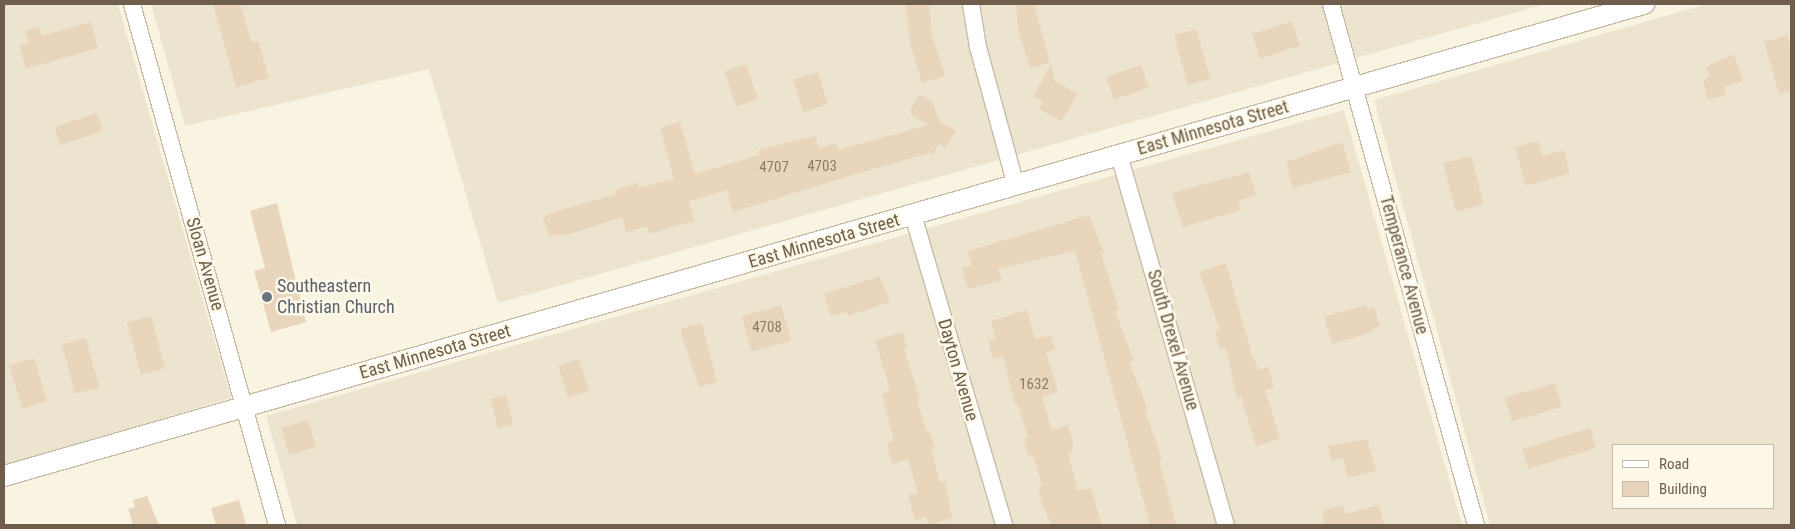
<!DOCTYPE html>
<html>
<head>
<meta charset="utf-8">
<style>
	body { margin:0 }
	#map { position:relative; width:1795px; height:529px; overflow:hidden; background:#f9f4e2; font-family:"Roboto Condensed",sans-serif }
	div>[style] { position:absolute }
	.residential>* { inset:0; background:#ede4d0 }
	.building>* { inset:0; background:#e9d5bb; transform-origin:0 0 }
	.roads { filter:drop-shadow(1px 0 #c7bba8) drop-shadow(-1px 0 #c7bba8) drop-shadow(0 1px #c7bba8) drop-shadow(0 -1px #c7bba8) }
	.minor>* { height:16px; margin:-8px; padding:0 8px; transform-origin:8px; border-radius:8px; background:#fff }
	.tertiary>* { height:20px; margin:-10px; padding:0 10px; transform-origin:10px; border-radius:10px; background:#fff }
	.dots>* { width:14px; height:14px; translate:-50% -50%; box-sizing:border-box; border:2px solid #fdf8e8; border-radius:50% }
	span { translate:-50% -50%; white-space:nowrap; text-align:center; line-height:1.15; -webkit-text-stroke:5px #fdf8e8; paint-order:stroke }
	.number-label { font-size:15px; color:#8d7c67 }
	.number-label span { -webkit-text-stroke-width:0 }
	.street-label { font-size:18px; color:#6e5e4b }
	.worship-label { font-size:18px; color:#5b616d }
	.left { translate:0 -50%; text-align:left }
	.frame { position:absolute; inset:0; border:5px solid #6e5e4b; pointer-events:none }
	.legend { position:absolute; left:1612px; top:444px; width:162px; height:65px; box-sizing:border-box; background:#fdf8e8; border:1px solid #c4baa9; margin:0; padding:6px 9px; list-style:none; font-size:15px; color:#6e5e4b }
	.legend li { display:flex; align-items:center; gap:10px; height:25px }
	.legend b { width:25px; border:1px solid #c4baa9 }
</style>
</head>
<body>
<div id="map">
	<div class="residential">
		<i style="clip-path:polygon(4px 4px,118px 4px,231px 398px,4px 466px)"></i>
		<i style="clip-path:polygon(151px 4px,1545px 4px,498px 303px,429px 69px,185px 126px)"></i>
		<i style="clip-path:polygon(evenodd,1707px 4px,1791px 4px,1791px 525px,1490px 525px,1374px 100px,1707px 4px,1614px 445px,1774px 445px,1774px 508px,1614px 508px,1614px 445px)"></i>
		<i style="clip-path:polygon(1344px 110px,1462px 525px,297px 525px,266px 416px)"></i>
	</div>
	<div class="building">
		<i style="clip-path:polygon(213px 4px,240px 4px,252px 43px,258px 41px,269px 78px,236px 87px)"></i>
		<i style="clip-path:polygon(906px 4px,929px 4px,932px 35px,945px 76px,922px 83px,910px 43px)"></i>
		<i style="clip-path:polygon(1016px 4px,1034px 4px,1050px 63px,1030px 68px,1018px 29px)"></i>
		<i style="left:1292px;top:21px;width:26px;height:42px;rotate:72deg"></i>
		<i style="clip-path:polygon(91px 22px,98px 48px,26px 69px,19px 45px,29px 43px,25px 31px,39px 27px,42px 36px)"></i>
		<i style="left:1196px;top:29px;width:52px;height:23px;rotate:74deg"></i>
		<i style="clip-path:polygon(1787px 35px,1791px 51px,1791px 91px,1779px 94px,1764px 42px)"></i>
		<i style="clip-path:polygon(1734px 54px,1743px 81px,1724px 87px,1726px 95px,1708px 100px,1703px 80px,1710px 77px,1706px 67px)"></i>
		<i style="left:746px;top:64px;width:37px;height:23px;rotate:71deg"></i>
		<i style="clip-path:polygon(1051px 65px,1055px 81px,1078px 94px,1061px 121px,1039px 109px,1043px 102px,1033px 96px)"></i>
		<i style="left:1141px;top:65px;width:24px;height:37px;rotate:71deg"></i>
		<i style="left:818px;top:72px;width:34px;height:26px;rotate:73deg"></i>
		<i style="clip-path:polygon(920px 94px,933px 103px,940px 122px,956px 130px,945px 148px,939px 144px,932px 155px,929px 153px,846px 177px,733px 212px,727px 190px,689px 201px,694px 221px,649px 234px,647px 226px,626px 232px,622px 217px,570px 234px,549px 236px,543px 218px,551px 213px,616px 194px,615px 190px,638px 183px,639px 188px,674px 179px,660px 128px,680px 122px,695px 174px,760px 155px,758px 150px,815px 136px,819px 148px,836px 143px,838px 150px,928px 125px,912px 115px,910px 110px)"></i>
		<i style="left:97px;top:113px;width:19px;height:45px;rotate:72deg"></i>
		<i style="clip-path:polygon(1538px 141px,1542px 156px,1564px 150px,1570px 173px,1526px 186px,1515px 147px)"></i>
		<i style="clip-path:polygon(1342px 142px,1351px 172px,1293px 188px,1286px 162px)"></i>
		<i style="left:1471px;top:156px;width:50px;height:29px;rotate:75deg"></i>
		<i style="clip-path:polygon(1249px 172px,1256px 195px,1238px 201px,1241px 210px,1183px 227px,1172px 193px)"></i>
		<i style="clip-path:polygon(277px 203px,306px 322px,271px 332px,254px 271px,265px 268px,250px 211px)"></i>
		<i style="clip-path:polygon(1089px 215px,1104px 253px,1101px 253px,1119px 310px,1115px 311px,1134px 361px,1129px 362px,1148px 409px,1145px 410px,1162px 459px,1159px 460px,1176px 525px,1150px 525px,1075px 251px,998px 269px,1002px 280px,968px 289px,962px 268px,972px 265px,968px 251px)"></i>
		<i style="clip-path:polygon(1226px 263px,1252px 355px,1259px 370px,1268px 367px,1274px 387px,1265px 390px,1280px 439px,1256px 446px,1241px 397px,1237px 398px,1226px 348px,1220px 349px,1215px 331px,1220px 330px,1199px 272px)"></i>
		<i style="clip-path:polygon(880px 276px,890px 302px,848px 316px,847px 312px,831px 316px,824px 294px)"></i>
		<i style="left:781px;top:305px;width:37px;height:41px;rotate:74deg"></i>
		<i style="clip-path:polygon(1366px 305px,1367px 309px,1374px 307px,1380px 326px,1372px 328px,1373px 332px,1332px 344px,1324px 317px)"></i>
		<i style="clip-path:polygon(1027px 310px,1035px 339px,1051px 335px,1055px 350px,1046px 352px,1058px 392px,1042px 397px,1052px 430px,1068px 425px,1073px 443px,1072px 452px,1068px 454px,1078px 491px,1091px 488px,1102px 525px,1052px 525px,1043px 506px,1038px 487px,1042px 486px,1033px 455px,1028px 456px,1024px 439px,1028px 437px,1018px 404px,1015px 405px,1003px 356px,993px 359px,988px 341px,996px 339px,991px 321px)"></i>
		<i style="left:151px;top:316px;width:54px;height:25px;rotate:75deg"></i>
		<i style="clip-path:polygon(702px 323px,717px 382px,699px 387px,681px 334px,682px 328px)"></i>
		<i style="clip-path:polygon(903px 332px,907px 348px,904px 349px,920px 399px,917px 400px,927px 433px,930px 432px,935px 449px,931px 450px,940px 483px,945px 481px,952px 518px,928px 525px,926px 517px,915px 520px,908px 495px,918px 493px,908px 459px,892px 464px,887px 444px,894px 440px,882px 395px,890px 390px,875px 340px)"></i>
		<i style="left:86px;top:338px;width:51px;height:25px;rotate:75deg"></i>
		<i style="left:34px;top:358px;width:45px;height:26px;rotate:73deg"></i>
		<i style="left:579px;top:359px;width:34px;height:22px;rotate:73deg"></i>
		<i style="left:1555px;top:383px;width:25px;height:52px;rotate:74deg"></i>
		<i style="left:506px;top:395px;width:30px;height:16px;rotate:76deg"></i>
		<i style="left:308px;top:420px;width:28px;height:28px;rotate:73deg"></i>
		<i style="left:1590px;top:428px;width:21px;height:71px;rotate:73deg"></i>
		<i style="clip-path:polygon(1367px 439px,1376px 471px,1348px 478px,1343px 458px,1332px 461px,1328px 446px)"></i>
		<i style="clip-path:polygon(147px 496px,159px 525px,133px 525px,128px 509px,135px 507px,133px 500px)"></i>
		<i style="clip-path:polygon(239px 500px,246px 525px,216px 525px,211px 508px)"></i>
		<i style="clip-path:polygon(1343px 505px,1345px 514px,1379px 505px,1384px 525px,1323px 525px,1324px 510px)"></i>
	</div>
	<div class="roads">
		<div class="minor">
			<i style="left:132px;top:4px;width:541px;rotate:74.45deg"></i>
			<i style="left:971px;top:4px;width:44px;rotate:80.8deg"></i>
			<i style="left:978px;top:47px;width:144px;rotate:74.7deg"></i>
			<i style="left:1331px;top:4px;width:541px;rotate:74.45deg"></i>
			<i style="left:1119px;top:155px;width:385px;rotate:73.9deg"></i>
			<i style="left:913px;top:215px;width:323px;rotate:73.6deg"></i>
		</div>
		<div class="tertiary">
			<i style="left:4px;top:476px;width:1707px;rotate:-16.06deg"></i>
		</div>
	</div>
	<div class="dots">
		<i style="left:267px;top:297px;background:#6b7280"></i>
	</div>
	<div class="number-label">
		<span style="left:822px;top:167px">4703</span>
		<span style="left:774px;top:168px">4707</span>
		<span style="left:767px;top:328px">4708</span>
		<span style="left:1034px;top:385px">1632</span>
	</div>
	<div class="street-label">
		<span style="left:1213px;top:128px;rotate:-16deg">East Minnesota Street</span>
		<span style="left:824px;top:241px;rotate:-16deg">East Minnesota Street</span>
		<span style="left:205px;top:264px;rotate:74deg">Sloan Avenue</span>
		<span style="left:1404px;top:265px;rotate:75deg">Temperance Avenue</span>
		<span style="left:1173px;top:340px;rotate:74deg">South Drexel Avenue</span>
		<span style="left:435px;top:352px;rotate:-16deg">East Minnesota Street</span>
		<span style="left:958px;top:370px;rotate:74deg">Dayton Avenue</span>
	</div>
	<div class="worship-label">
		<span class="left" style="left:277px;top:297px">Southeastern<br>Christian Church</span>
	</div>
	<div class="frame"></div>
	<ul class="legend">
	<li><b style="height:6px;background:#fff"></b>Road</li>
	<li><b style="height:14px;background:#e9d5bb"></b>Building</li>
	</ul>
</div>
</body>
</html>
